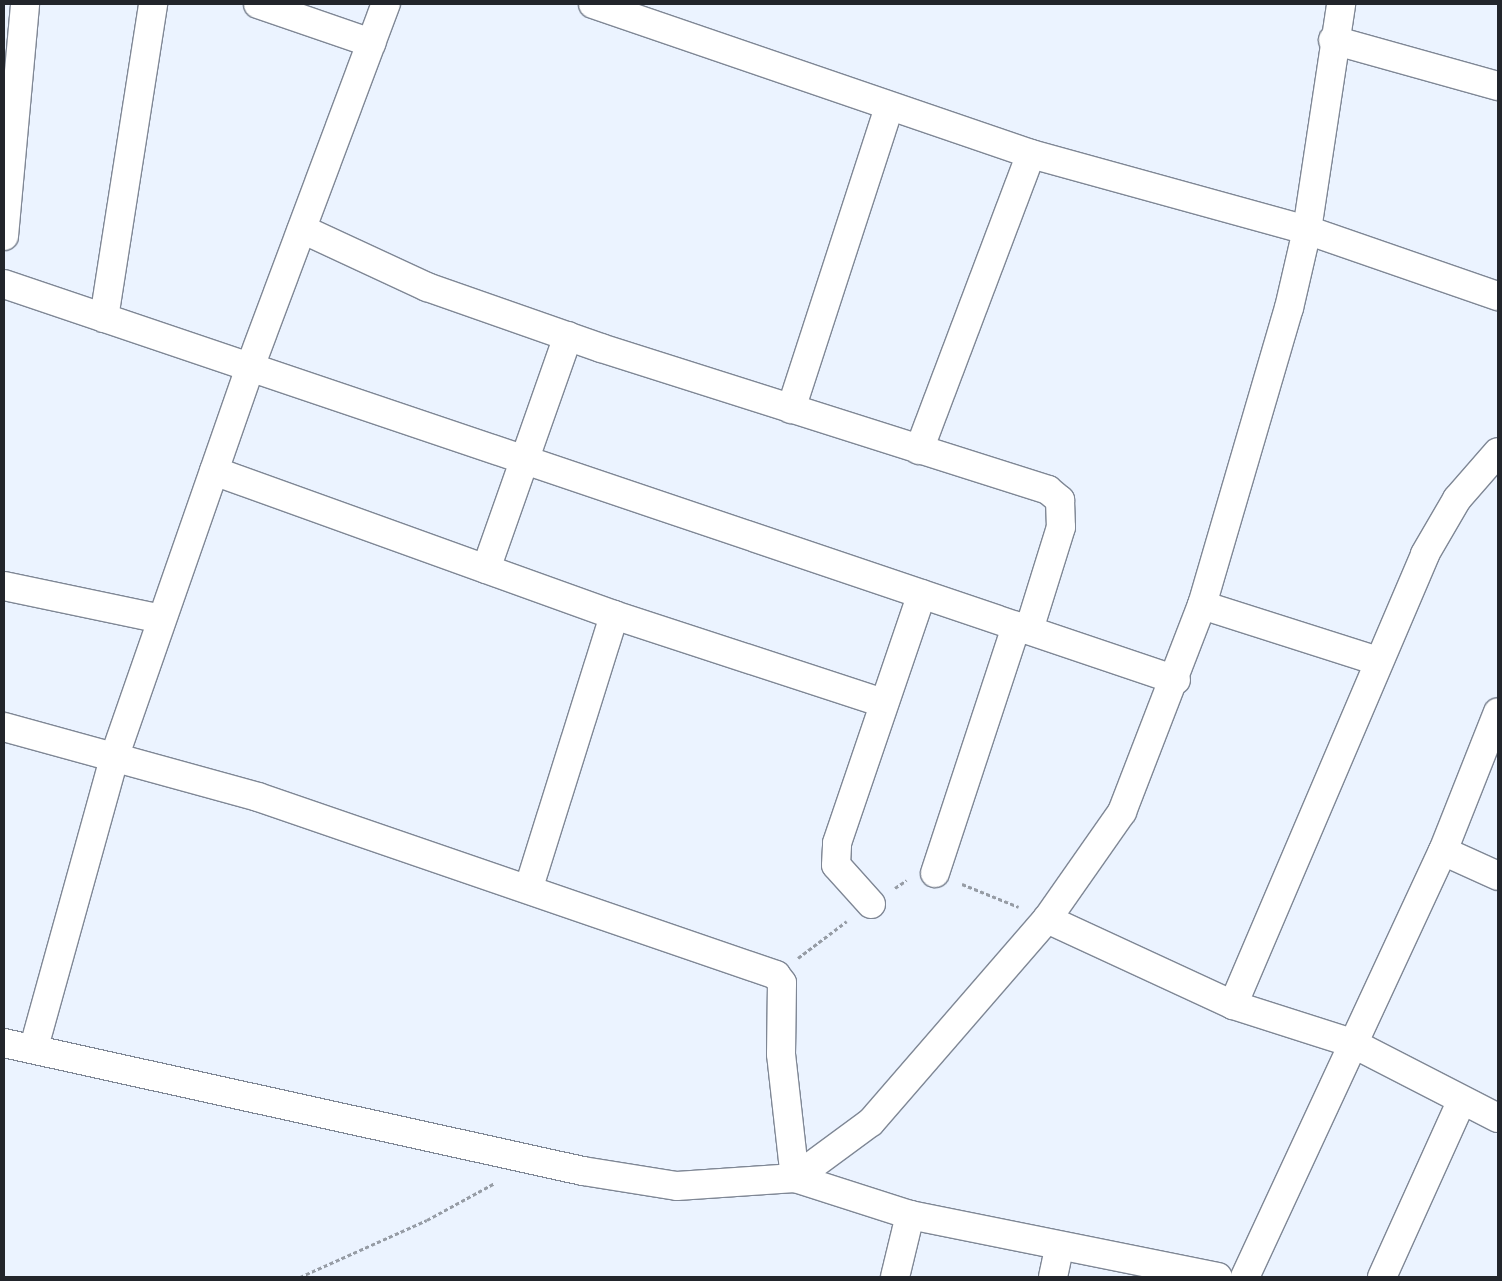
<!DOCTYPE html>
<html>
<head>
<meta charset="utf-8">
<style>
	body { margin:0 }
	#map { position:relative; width:1502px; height:1281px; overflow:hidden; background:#ebf3ff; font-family:Inter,sans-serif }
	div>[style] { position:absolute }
	.path>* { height:3px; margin-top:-1.5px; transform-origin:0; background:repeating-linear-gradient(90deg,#969ca5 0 4px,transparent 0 6.5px) }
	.roads { filter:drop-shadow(1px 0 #7f8795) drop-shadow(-1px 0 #7f8795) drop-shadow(0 1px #7f8795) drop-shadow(0 -1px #7f8795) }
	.minor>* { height:28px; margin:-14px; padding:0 14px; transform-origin:14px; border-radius:14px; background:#fff }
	span { translate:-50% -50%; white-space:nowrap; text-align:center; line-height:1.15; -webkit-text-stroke:4px #fff; paint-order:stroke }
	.frame { position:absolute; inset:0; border:5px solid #22252b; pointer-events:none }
</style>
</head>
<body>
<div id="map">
	<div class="path">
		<i style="left:962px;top:884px;width:61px;rotate:22deg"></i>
		<i style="left:895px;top:888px;width:14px;rotate:-34deg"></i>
		<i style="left:798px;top:958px;width:61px;rotate:-37.1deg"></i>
		<i style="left:300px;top:1277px;width:139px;rotate:-24.2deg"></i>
		<i style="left:427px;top:1220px;width:77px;rotate:-28.6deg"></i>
	</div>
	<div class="roads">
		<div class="minor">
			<i style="left:258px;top:4px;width:120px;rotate:19deg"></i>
			<i style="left:593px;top:4px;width:463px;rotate:18.9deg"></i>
			<i style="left:1031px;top:154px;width:286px;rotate:15.4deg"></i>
			<i style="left:1307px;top:230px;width:202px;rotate:19.1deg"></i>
			<i style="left:1333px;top:40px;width:171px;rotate:15.6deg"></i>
			<i style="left:302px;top:229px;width:138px;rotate:24.9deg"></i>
			<i style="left:427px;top:287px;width:184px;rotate:19.3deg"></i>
			<i style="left:601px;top:348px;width:469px;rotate:17.6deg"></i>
			<i style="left:1048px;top:490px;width:16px;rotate:40deg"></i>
			<i style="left:1060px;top:500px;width:27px;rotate:88deg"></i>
			<i style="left:1061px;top:527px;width:108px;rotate:107.3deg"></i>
			<i style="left:4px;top:236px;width:233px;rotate:-84.8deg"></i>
			<i style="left:4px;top:284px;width:1237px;rotate:18.67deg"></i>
			<i style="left:104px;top:318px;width:318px;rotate:-81.1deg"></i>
			<i style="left:791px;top:409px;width:317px;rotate:-72deg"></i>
			<i style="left:919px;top:450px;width:316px;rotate:-69.3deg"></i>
			<i style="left:214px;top:471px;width:425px;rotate:19.8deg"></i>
			<i style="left:614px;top:615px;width:284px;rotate:18.1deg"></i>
			<i style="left:486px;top:569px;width:247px;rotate:-70.6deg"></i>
			<i style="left:4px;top:586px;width:161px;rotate:11.8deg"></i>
			<i style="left:1202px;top:605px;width:184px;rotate:17.7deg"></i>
			<i style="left:4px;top:727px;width:263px;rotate:15.4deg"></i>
			<i style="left:258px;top:797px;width:548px;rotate:18.96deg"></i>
			<i style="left:776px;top:975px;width:10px;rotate:53deg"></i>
			<i style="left:782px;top:983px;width:71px;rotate:90.8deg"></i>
			<i style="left:781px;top:1054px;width:125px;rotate:83.6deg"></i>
			<i style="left:795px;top:1178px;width:121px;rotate:17.8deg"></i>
			<i style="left:910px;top:1215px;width:314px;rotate:11.4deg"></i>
			<i style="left:1443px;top:851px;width:60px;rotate:24.4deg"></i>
			<i style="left:935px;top:873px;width:260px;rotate:-71.8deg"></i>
			<i style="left:529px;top:887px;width:285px;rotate:-72.6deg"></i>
			<i style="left:871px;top:904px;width:52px;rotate:-131.9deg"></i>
			<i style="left:836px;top:865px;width:22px;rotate:-87deg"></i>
			<i style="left:837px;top:843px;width:263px;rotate:-71.2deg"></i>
			<i style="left:1047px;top:919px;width:205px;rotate:24.8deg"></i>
			<i style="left:1233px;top:1005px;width:125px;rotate:17.7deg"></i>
			<i style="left:1352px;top:1043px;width:164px;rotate:27.2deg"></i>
			<i style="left:1233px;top:1005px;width:490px;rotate:-66.9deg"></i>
			<i style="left:1425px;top:554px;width:64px;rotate:-59.8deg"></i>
			<i style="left:1457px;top:499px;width:62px;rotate:-48.9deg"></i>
			<i style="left:4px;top:1043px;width:593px;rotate:12.47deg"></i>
			<i style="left:583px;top:1171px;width:95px;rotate:9.1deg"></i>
			<i style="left:677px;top:1186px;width:118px;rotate:-3.9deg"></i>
			<i style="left:795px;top:1178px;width:94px;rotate:-36.4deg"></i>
			<i style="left:871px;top:1122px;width:269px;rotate:-49.1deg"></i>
			<i style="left:1047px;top:919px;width:131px;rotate:-55deg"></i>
			<i style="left:1122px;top:812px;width:222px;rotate:-68.9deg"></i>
			<i style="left:1202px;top:605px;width:309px;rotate:-73.7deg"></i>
			<i style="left:1289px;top:308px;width:80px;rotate:-77deg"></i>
			<i style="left:1307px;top:230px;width:229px;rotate:-81.4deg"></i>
			<i style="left:34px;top:1047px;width:300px;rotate:-74.5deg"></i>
			<i style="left:114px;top:758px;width:414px;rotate:-70.8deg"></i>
			<i style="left:250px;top:367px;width:388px;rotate:-69.5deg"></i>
			<i style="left:895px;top:1277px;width:64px;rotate:-76.4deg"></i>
			<i style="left:1053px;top:1277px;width:30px;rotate:-78deg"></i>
			<i style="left:1245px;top:1277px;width:470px;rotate:-65.1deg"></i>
			<i style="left:1443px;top:851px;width:149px;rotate:-68.4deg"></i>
			<i style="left:1382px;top:1277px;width:192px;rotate:-65.7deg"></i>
		</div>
	</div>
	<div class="frame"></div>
</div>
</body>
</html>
